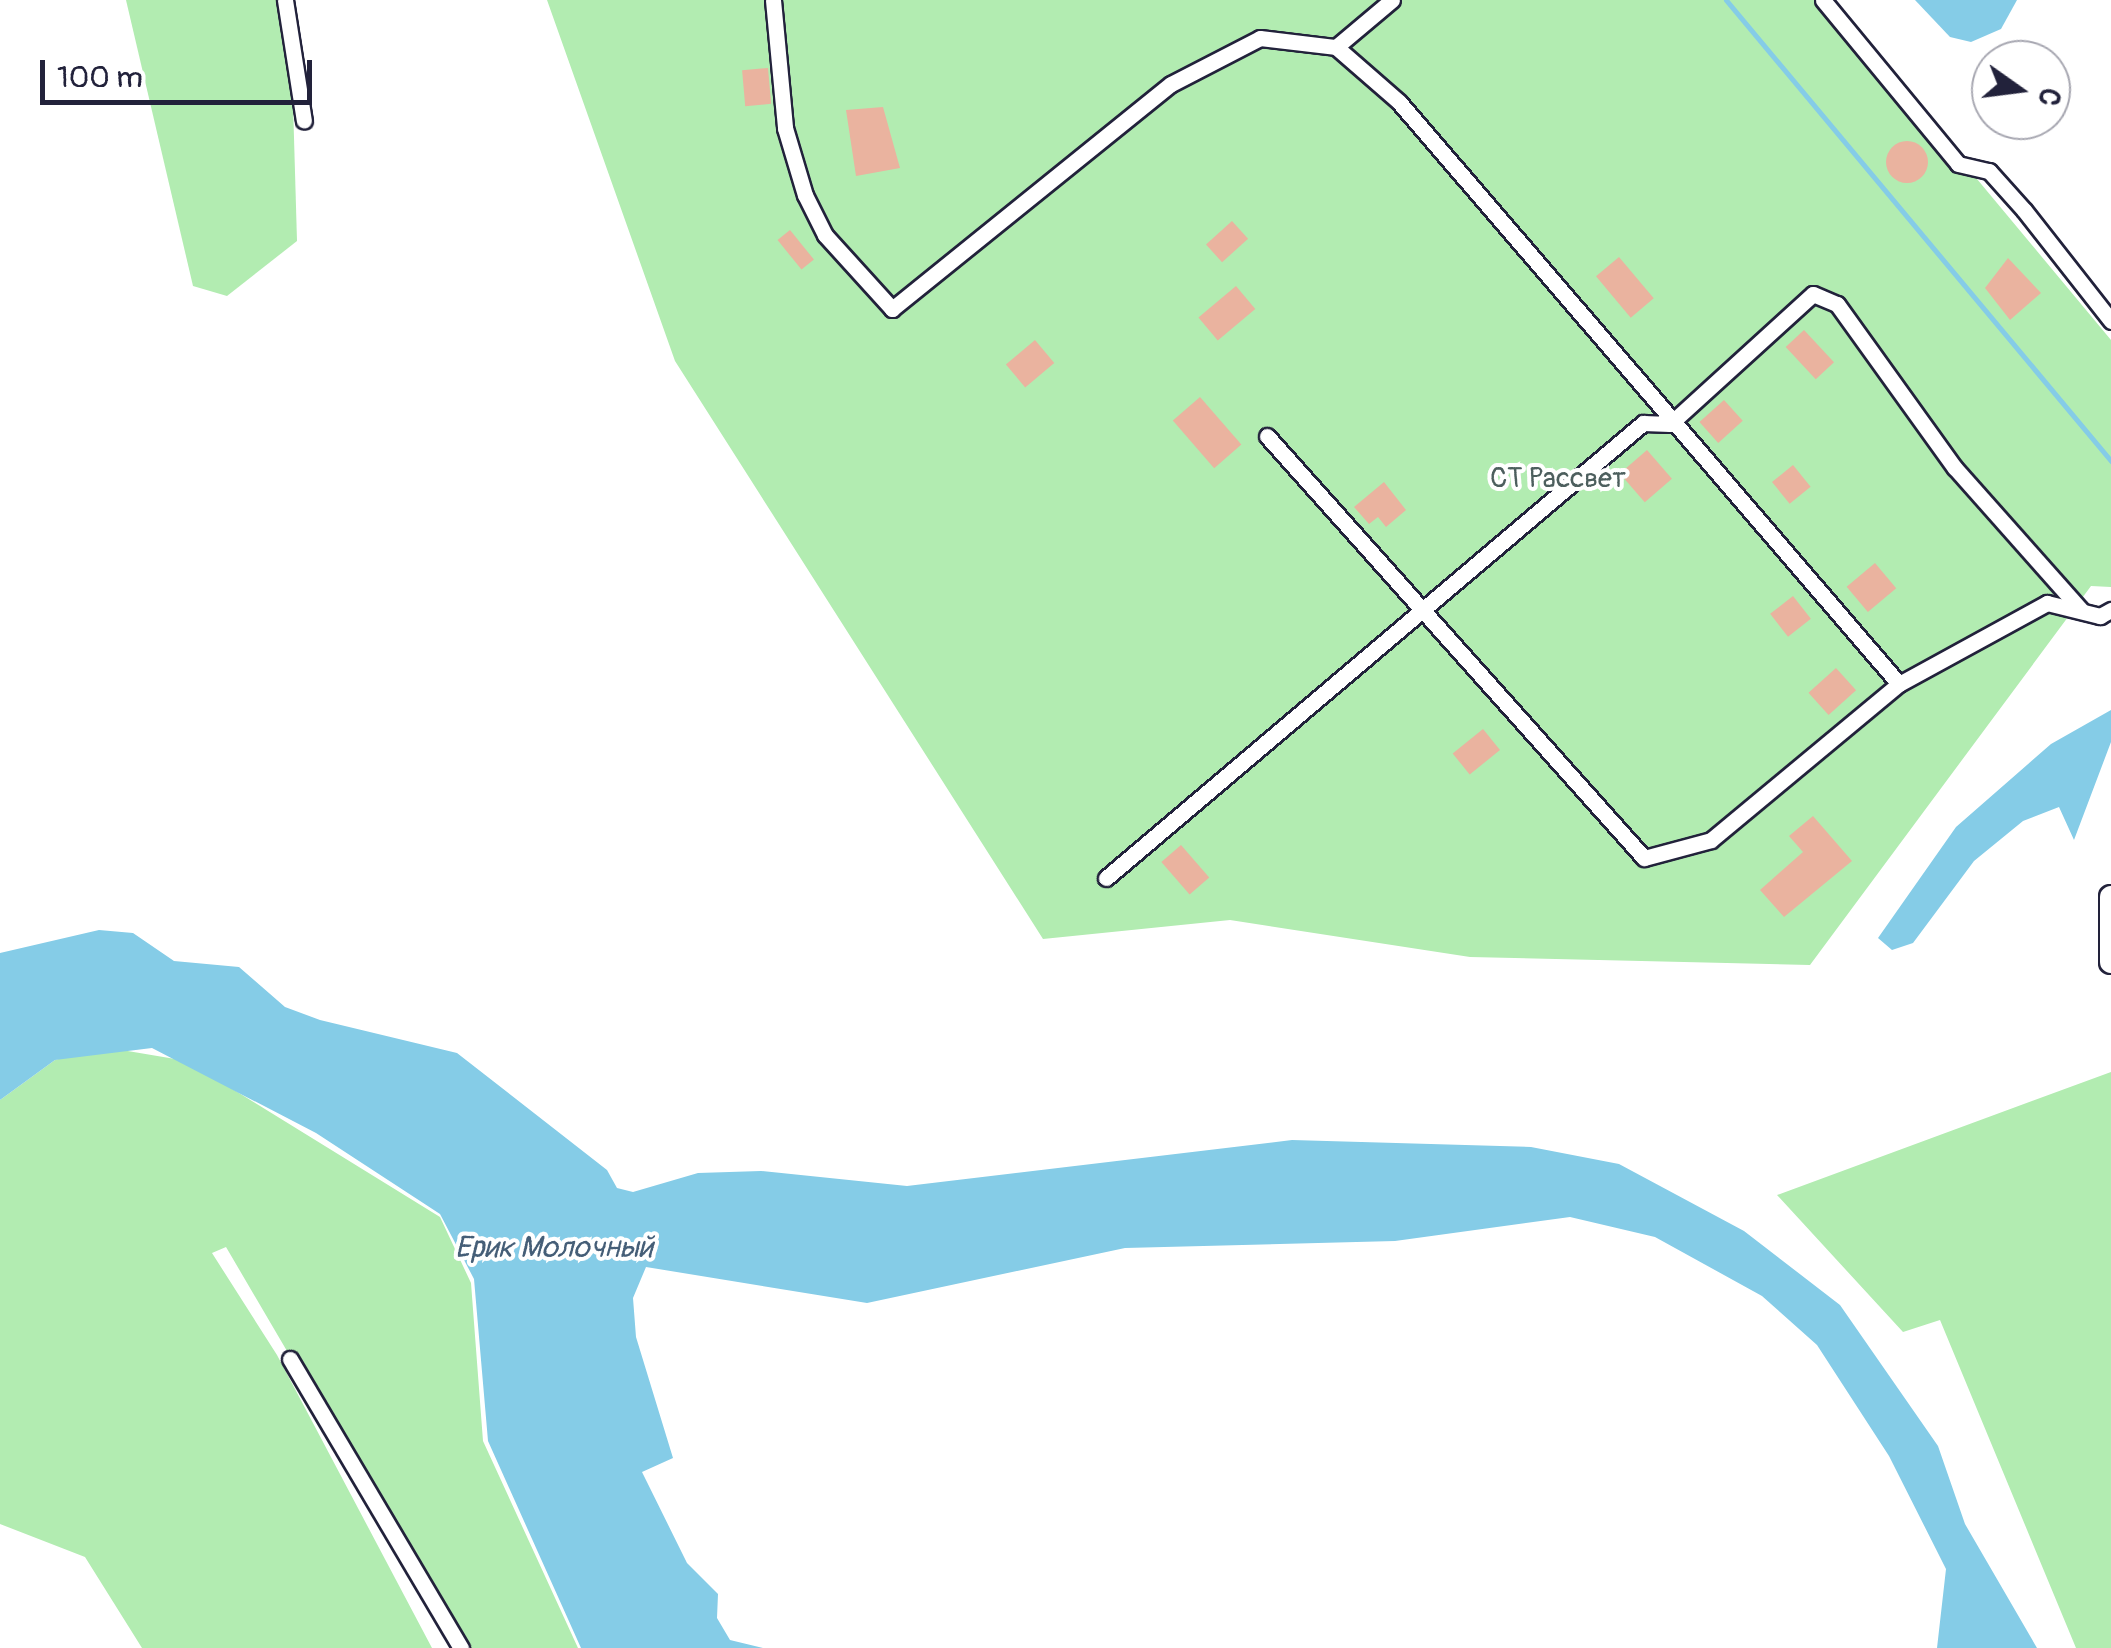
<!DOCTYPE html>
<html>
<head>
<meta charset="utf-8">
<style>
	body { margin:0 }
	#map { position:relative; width:2111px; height:1648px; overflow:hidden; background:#fff; font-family:Pangolin,sans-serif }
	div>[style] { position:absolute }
	.green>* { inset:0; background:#b2ecb1 }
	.water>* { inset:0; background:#85cce7 }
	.stream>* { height:5px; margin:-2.5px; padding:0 2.5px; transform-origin:2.5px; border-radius:2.5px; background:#85cce7 }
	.building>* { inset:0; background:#eab39f; transform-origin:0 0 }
	.round { border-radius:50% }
	.roads { filter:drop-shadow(2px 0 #22223b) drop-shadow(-2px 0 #22223b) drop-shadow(0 2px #22223b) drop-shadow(0 -2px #22223b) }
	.street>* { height:15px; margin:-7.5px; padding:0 7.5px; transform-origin:7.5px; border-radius:7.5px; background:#fff }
	.secondary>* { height:22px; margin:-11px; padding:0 11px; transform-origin:11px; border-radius:11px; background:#fff }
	span { translate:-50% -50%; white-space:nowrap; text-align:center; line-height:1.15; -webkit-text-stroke:8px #fff; paint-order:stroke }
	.park-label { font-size:28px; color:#4d5f5e }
	.water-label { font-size:30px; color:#455e77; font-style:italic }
	.north { position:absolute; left:1971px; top:40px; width:100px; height:100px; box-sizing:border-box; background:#fff; border:2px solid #a7a7b1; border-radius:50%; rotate:104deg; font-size:28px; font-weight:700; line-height:40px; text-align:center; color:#22223b }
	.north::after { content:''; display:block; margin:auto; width:35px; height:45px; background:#22223b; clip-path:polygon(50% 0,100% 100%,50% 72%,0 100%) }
	.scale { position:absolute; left:40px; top:60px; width:272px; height:45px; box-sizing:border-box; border:5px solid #22223b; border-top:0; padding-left:12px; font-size:30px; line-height:35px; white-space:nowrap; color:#22223b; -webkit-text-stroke:8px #fff; paint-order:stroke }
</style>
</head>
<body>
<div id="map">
	<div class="green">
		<i style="clip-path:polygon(126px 0,290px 0,297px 241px,227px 296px,193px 286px)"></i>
		<i style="clip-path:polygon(547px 0,1828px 0,2111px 340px,2111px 587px,2091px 586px,1810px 965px,1470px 957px,1230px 920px,1043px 939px,675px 361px)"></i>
		<i style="clip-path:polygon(104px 1047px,187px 1061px,440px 1217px,471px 1283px,483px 1441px,578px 1648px,461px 1648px,226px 1247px,212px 1253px,277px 1355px,432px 1648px,142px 1648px,85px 1557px,0 1524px,0 1100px,55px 1060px)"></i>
		<i style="clip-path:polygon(2111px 1072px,2111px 1648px,2076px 1648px,1940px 1320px,1903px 1332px,1777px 1195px)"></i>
	</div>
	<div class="water">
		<i style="clip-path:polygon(1915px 0,2017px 0,2001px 29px,1971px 42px,1950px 37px)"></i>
		<i style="clip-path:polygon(2111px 710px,2111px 742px,2074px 840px,2059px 807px,2023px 821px,1974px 861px,1913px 943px,1892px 950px,1878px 938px,1956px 827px,2051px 744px)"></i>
		<i style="clip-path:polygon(99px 930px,133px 933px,174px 961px,239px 967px,285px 1007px,320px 1020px,457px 1053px,607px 1170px,617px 1188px,633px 1192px,698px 1173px,761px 1171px,907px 1186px,1292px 1140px,1531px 1147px,1619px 1164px,1744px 1231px,1840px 1305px,1938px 1446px,1965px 1524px,2037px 1648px,1937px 1648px,1946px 1569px,1889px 1456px,1817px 1345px,1762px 1296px,1655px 1237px,1570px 1217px,1395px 1241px,1125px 1248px,867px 1303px,646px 1267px,633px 1298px,636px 1337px,673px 1458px,642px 1472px,687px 1563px,718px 1594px,717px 1618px,730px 1640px,763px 1648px,581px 1648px,488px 1441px,474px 1279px,440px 1214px,316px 1133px,152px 1048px,55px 1060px,0 1100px,0 953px)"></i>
	</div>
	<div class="stream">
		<i style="left:1726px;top:0;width:601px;rotate:50.13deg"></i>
	</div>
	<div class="building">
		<i style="left:768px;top:68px;width:36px;height:26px;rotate:85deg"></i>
		<i style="clip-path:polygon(883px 107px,900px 168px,856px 176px,846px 110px)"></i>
		<i class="round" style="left:1886px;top:141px;width:42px;height:42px"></i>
		<i style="left:1232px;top:221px;width:24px;height:35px;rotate:48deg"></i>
		<i style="left:790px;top:230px;width:38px;height:16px;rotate:51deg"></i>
		<i style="left:1619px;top:257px;width:54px;height:30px;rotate:50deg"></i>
		<i style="clip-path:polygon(2008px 258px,2041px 293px,2010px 320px,1985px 288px)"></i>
		<i style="left:1236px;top:286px;width:30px;height:49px;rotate:50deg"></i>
		<i style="left:1804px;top:330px;width:44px;height:25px;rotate:47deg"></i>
		<i style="left:1035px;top:340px;width:30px;height:38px;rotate:50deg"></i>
		<i style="left:1200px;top:397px;width:63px;height:36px;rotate:49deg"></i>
		<i style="left:1724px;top:400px;width:28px;height:33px;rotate:48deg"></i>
		<i style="left:1647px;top:450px;width:38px;height:36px;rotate:49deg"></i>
		<i style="left:1793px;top:465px;width:28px;height:27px;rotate:51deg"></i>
		<i style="clip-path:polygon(1384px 482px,1406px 510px,1386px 527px,1378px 517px,1369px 524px,1354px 507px)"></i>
		<i style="left:1875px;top:563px;width:33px;height:37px;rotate:50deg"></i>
		<i style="left:1793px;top:596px;width:29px;height:29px;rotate:52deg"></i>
		<i style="left:1836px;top:668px;width:30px;height:37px;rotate:48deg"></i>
		<i style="left:1483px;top:729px;width:27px;height:39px;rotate:51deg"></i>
		<i style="clip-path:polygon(1813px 816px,1852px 861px,1784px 917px,1760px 890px,1803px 852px,1789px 836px)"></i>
		<i style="left:1181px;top:845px;width:43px;height:26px;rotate:49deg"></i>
	</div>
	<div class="roads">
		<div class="street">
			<i style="left:285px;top:0;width:122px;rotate:81.1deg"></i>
			<i style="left:773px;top:0;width:129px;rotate:84.6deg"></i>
			<i style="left:785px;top:128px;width:70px;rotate:73.4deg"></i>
			<i style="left:805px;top:195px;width:45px;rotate:63.4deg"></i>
			<i style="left:825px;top:235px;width:100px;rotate:47.8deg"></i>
			<i style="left:892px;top:309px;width:358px;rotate:-38.9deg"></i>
			<i style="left:1171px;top:84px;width:100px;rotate:-27.3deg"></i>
			<i style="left:1260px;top:38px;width:77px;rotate:6.8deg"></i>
			<i style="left:1336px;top:47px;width:84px;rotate:41.1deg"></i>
			<i style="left:1399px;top:102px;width:767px;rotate:49.33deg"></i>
			<i style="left:1899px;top:684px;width:169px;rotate:-28.7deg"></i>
			<i style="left:2047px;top:603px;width:55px;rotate:13.8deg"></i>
			<i style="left:2100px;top:616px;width:13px;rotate:-29deg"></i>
			<i style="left:1823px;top:0;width:212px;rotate:50.5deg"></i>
			<i style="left:1958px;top:164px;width:32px;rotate:13deg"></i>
			<i style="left:1989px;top:171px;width:52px;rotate:48.1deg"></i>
			<i style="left:2024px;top:210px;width:141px;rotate:51.9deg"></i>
			<i style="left:1336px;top:47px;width:73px;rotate:-40deg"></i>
			<i style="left:1267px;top:436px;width:566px;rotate:48.22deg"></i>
			<i style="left:1644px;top:858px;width:69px;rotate:-15deg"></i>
			<i style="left:1711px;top:840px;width:244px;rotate:-39.7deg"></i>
			<i style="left:1106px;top:878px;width:704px;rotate:-40.27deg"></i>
			<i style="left:1643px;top:423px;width:27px;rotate:2deg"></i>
			<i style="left:1670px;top:424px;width:193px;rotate:-42.3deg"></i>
			<i style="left:1813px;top:294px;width:26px;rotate:23deg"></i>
			<i style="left:1837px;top:304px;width:202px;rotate:54.3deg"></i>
			<i style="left:1955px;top:468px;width:191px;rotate:48.4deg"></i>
			<i style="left:290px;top:1359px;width:336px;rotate:59.4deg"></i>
		</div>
		<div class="secondary">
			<i style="left:2111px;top:897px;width:65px;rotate:90deg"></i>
		</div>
	</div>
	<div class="park-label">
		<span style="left:1558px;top:479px">СТ Рассвет</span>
	</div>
	<div class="water-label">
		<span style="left:554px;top:1248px">Ерик Молочный</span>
	</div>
	<div class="north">С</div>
	<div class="scale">100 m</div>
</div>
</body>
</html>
